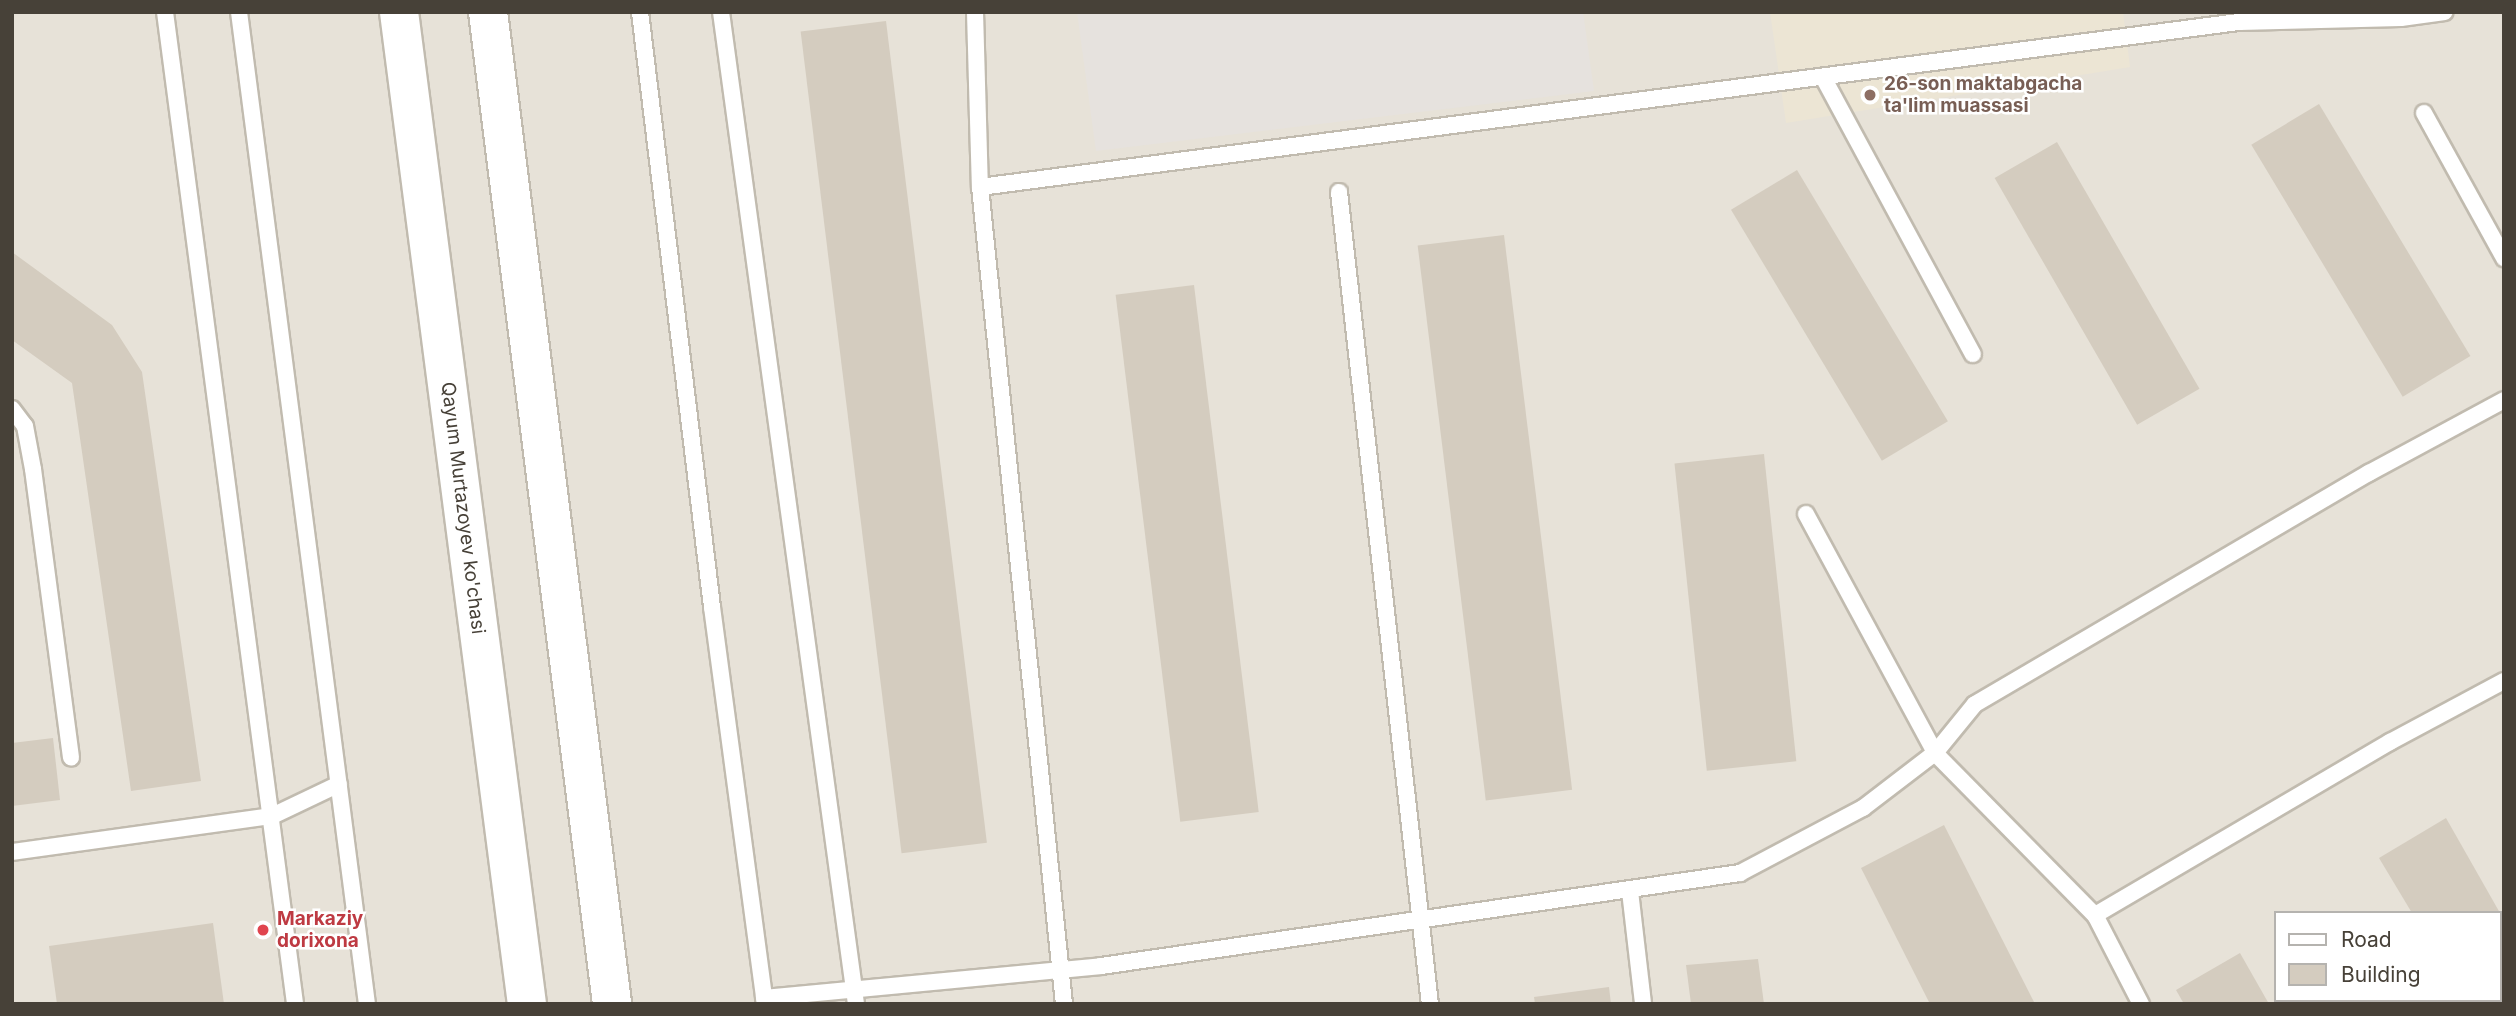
<!DOCTYPE html>
<html>
<head>
<meta charset="utf-8">
<style>
	body { margin:0 }
	#map { position:relative; width:2516px; height:1016px; overflow:hidden; background:#f3f1e9; font-family:Inter,sans-serif }
	div>[style] { position:absolute }
	.residential>* { inset:0; background:#e7e2d8 }
	.industrial>* { inset:0; background:#e6e2de }
	.education>* { inset:0; background:#ece5d4 }
	.building>* { inset:0; background:#d4ccbf; transform-origin:0 0 }
	.roads { filter:drop-shadow(2px 0 #c1bbaf) drop-shadow(-2px 0 #c1bbaf) drop-shadow(0 2px #c1bbaf) drop-shadow(0 -2px #c1bbaf) }
	.service>* { height:16px; margin:-8px; padding:0 8px; transform-origin:8px; border-radius:8px; background:#fff }
	.tertiary>* { height:38px; margin:-19px; padding:0 19px; transform-origin:19px; border-radius:19px; background:#fff }
	.dots>* { width:19px; height:19px; translate:-50% -50%; box-sizing:border-box; border:4px solid #fff; border-radius:50% }
	span { translate:-50% -50%; white-space:nowrap; text-align:center; line-height:1.15; -webkit-text-stroke:5px #fff; paint-order:stroke }
	.education-label { font-size:19px; color:#785e54; font-weight:700 }
	.left { translate:0 -50%; text-align:left }
	.street-label { font-size:19px; color:#474138 }
	.health-label { font-size:19px; color:#be3a42; font-weight:700 }
	.frame { position:absolute; inset:0; border:14px solid #474138; pointer-events:none }
	.legend { position:absolute; left:2274px; top:911px; width:228px; height:91px; box-sizing:border-box; background:#fff; border:2px solid #b5b3af; margin:0; padding:9px 12px; list-style:none; font-size:21px; color:#474138 }
	.legend li { display:flex; align-items:center; gap:14px; height:35px }
	.legend b { width:35px; border:2px solid #b5b3af }
</style>
</head>
<body>
<div id="map">
	<div class="residential">
		<i style="clip-path:polygon(evenodd,12px 12px,2504px 12px,2504px 1004px,12px 1004px,12px 12px,2276px 913px,2500px 913px,2500px 1000px,2276px 1000px,2276px 913px)"></i>
	</div>
	<div class="industrial">
		<i style="clip-path:polygon(1077px 12px,1583px 12px,1594px 91px,1096px 151px)"></i>
	</div>
	<div class="education">
		<i style="clip-path:polygon(1770px 12px,2123px 12px,2130px 67px,1786px 123px)"></i>
	</div>
	<div class="building">
		<i style="left:886px;top:21px;width:828px;height:86px;rotate:83deg"></i>
		<i style="left:2319px;top:104px;width:294px;height:79px;rotate:59deg"></i>
		<i style="left:2057px;top:142px;width:285px;height:72px;rotate:60deg"></i>
		<i style="left:1797px;top:170px;width:293px;height:77px;rotate:59deg"></i>
		<i style="left:1504px;top:235px;width:559px;height:87px;rotate:83deg"></i>
		<i style="clip-path:polygon(12px 252px,112px 325px,142px 372px,201px 781px,131px 791px,72px 383px,12px 340px)"></i>
		<i style="left:1194px;top:285px;width:531px;height:79px;rotate:83deg"></i>
		<i style="left:1764px;top:454px;width:309px;height:90px;rotate:84deg"></i>
		<i style="clip-path:polygon(53px 738px,60px 800px,12px 806px,12px 743px)"></i>
		<i style="clip-path:polygon(2446px 818px,2500px 913px,2412px 913px,2379px 858px)"></i>
		<i style="clip-path:polygon(1944px 825px,2035px 1004px,1930px 1004px,1861px 868px)"></i>
		<i style="clip-path:polygon(2500px 913px,2504px 919px,2504px 1004px,2468px 1004px,2465px 1000px,2500px 1000px)"></i>
		<i style="clip-path:polygon(213px 923px,224px 1004px,57px 1004px,49px 946px)"></i>
		<i style="clip-path:polygon(2240px 953px,2269px 1004px,2184px 1004px,2176px 990px)"></i>
		<i style="clip-path:polygon(1758px 959px,1764px 1004px,1691px 1004px,1686px 965px)"></i>
		<i style="clip-path:polygon(1609px 987px,1611px 1004px,1535px 1004px,1534px 997px)"></i>
	</div>
	<div class="roads">
		<div class="service">
			<i style="left:165px;top:12px;width:1000px;rotate:82.53deg"></i>
			<i style="left:239px;top:12px;width:1000px;rotate:82.65deg"></i>
			<i style="left:640px;top:12px;width:599px;rotate:83.1deg"></i>
			<i style="left:712px;top:607px;width:401px;rotate:82.4deg"></i>
			<i style="left:721px;top:12px;width:1001px;rotate:82.25deg"></i>
			<i style="left:975px;top:12px;width:175px;rotate:88.4deg"></i>
			<i style="left:980px;top:187px;width:821px;rotate:84.13deg"></i>
			<i style="left:1823px;top:77px;width:315px;rotate:61.6deg"></i>
			<i style="left:2424px;top:113px;width:166px;rotate:61.1deg"></i>
			<i style="left:980px;top:187px;width:1270px;rotate:-7.47deg"></i>
			<i style="left:2239px;top:22px;width:162px;rotate:-1.4deg"></i>
			<i style="left:2401px;top:18px;width:44px;rotate:-7.8deg"></i>
			<i style="left:1339px;top:192px;width:817px;rotate:83.61deg"></i>
			<i style="left:12px;top:409px;width:21px;rotate:53deg"></i>
			<i style="left:25px;top:426px;width:44px;rotate:79.5deg"></i>
			<i style="left:33px;top:469px;width:291px;rotate:82.5deg"></i>
			<i style="left:1806px;top:514px;width:272px;rotate:61.6deg"></i>
			<i style="left:1935px;top:753px;width:228px;rotate:45.4deg"></i>
			<i style="left:2095px;top:915px;width:100px;rotate:62.7deg"></i>
			<i style="left:12px;top:852px;width:262px;rotate:-7.9deg"></i>
			<i style="left:272px;top:816px;width:74px;rotate:-25.5deg"></i>
			<i style="left:1630px;top:891px;width:114px;rotate:83.4deg"></i>
			<i style="left:2095px;top:915px;width:342px;rotate:-30.4deg"></i>
			<i style="left:2390px;top:742px;width:129px;rotate:-28.2deg"></i>
			<i style="left:764px;top:998px;width:339px;rotate:-5.4deg"></i>
			<i style="left:1101px;top:966px;width:646px;rotate:-8.28deg"></i>
			<i style="left:1740px;top:873px;width:139px;rotate:-27.9deg"></i>
			<i style="left:1863px;top:808px;width:91px;rotate:-37.4deg"></i>
			<i style="left:1935px;top:753px;width:63px;rotate:-50.8deg"></i>
			<i style="left:1975px;top:704px;width:457px;rotate:-30.4deg"></i>
			<i style="left:2369px;top:473px;width:153px;rotate:-28.4deg"></i>
		</div>
		<div class="tertiary">
			<i style="left:399px;top:12px;width:1000px;rotate:82.65deg"></i>
			<i style="left:488px;top:12px;width:1000px;rotate:82.87deg"></i>
		</div>
	</div>
	<div class="dots">
		<i style="left:1870px;top:95px;background:#8d6e63"></i>
		<i style="left:263px;top:930px;background:#e0444e"></i>
	</div>
	<div class="education-label">
		<span class="left" style="left:1884px;top:95px">26-son maktabgacha<br>ta'lim muassasi</span>
	</div>
	<div class="street-label">
		<span style="left:463px;top:508px;rotate:83deg">Qayum Murtazoyev ko'chasi</span>
	</div>
	<div class="health-label">
		<span class="left" style="left:277px;top:930px">Markaziy<br>dorixona</span>
	</div>
	<div class="frame"></div>
	<ul class="legend">
	<li><b style="height:9px;background:#fff"></b>Road</li>
	<li><b style="height:19px;background:#d4ccbf"></b>Building</li>
	</ul>
</div>
</body>
</html>
